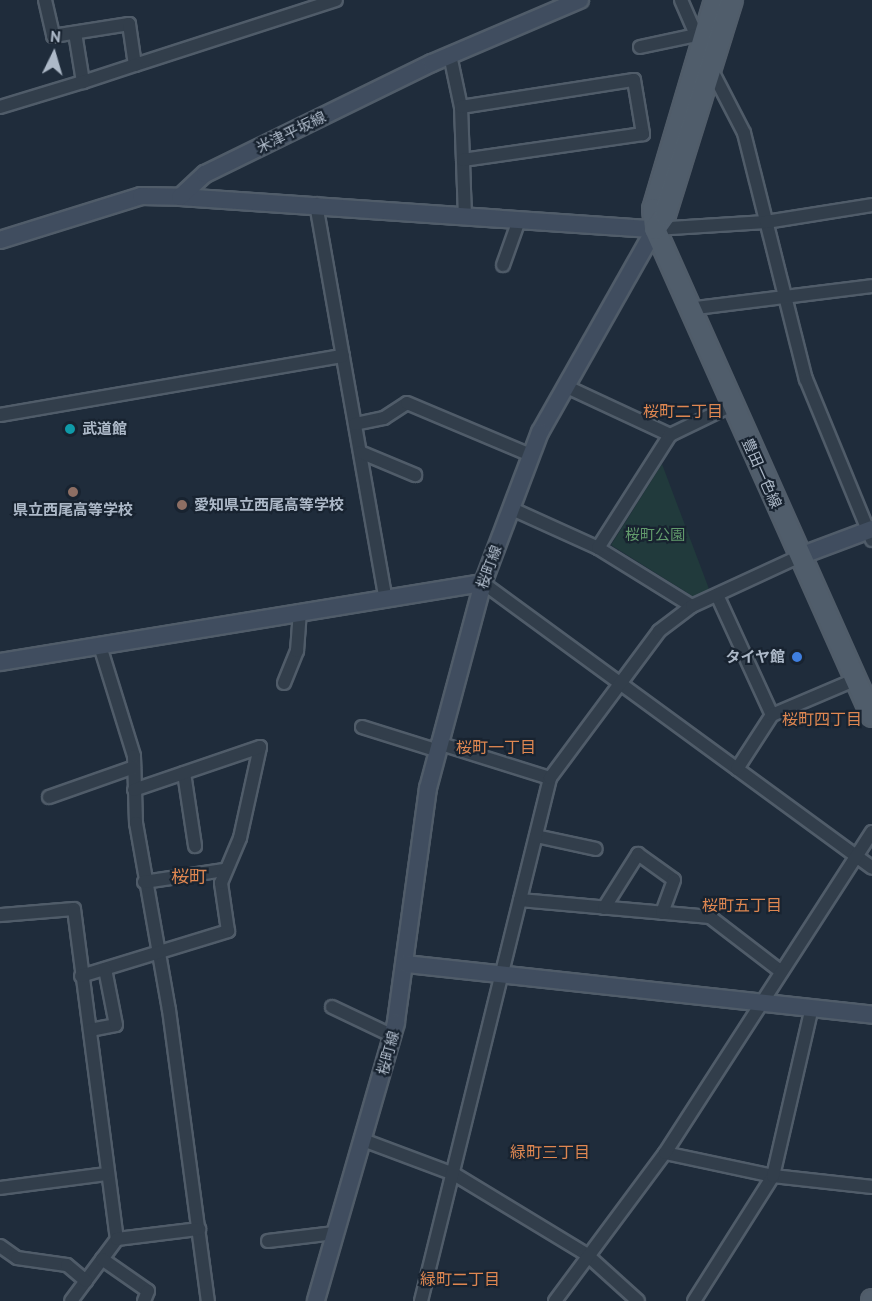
<!DOCTYPE html>
<html>
<head>
<meta charset="utf-8">
<style>
	body { margin:0 }
	#map { position:relative; width:872px; height:1301px; overflow:hidden; background:#1f2c3b; font-family:"PT Sans","Noto Sans JP",sans-serif }
	div>[style] { position:absolute }
	.green>* { inset:0; background:#213a3c }
	.roads { filter:drop-shadow(2px 0 #505c69) drop-shadow(-2px 0 #505c69) drop-shadow(0 2px #505c69) drop-shadow(0 -2px #505c69) }
	.street>* { height:12px; margin:-6px; padding:0 6px; transform-origin:6px; border-radius:6px; background:#323e4b }
	.secondary>* { height:16px; margin:-8px; padding:0 8px; transform-origin:8px; border-radius:8px; background:#404d5f }
	.primary>* { height:20px; margin:-10px; padding:0 10px; transform-origin:10px; border-radius:10px; background:#505d6b }
	.dots>* { width:16px; height:16px; translate:-50% -50%; box-sizing:border-box; border:3px solid #182330; border-radius:50% }
	span { translate:-50% -50%; white-space:nowrap; text-align:center; line-height:1.15; -webkit-text-stroke:4.5px #182330; paint-order:stroke }
	.street-label { font-size:15px; color:#adb9c8 }
	.poi-label { font-size:15px; color:#adb9c8; font-weight:700 }
	.left { translate:0 -50%; text-align:left }
	.right { translate:-100% -50%; text-align:right }
	.park-label { font-size:15px; color:#629b6c }
	.neighbourhood-label { font-size:16px; color:#df8751 }
	.quarter-label { font-size:18px; color:#df8751 }
	.north { position:absolute; left:24px; top:24px; width:60px; height:60px; -webkit-text-stroke:4px #182330; paint-order:stroke; rotate:5deg; font-size:16px; font-weight:700; line-height:24px; text-align:center; color:#adb9c8 }
	.north::after { content:''; display:block; margin:auto; width:21px; height:27px; background:#adb9c8; clip-path:polygon(50% 0,100% 100%,50% 72%,0 100%) }
</style>
</head>
<body>
<div id="map">
	<div class="green">
		<i style="clip-path:polygon(662px 464px,709px 589px,694px 597px,611px 545px)"></i>
	</div>
	<div class="roads">
		<div class="street">
			<i style="left:45px;top:0;width:37px;rotate:77deg"></i>
			<i style="left:53px;top:36px;width:77px;rotate:-9deg"></i>
			<i style="left:129px;top:24px;width:41px;rotate:81.7deg"></i>
			<i style="left:135px;top:65px;width:211px;rotate:-17.9deg"></i>
			<i style="left:681px;top:0;width:50px;rotate:66.5deg"></i>
			<i style="left:75px;top:33px;width:50px;rotate:80.7deg"></i>
			<i style="left:83px;top:82px;width:55px;rotate:-18.1deg"></i>
			<i style="left:640px;top:47px;width:57px;rotate:-12.1deg"></i>
			<i style="left:450px;top:55px;width:53px;rotate:78.1deg"></i>
			<i style="left:461px;top:107px;width:109px;rotate:87.9deg"></i>
			<i style="left:710px;top:67px;width:74px;rotate:62.7deg"></i>
			<i style="left:744px;top:133px;width:254px;rotate:75.9deg"></i>
			<i style="left:806px;top:379px;width:174px;rotate:67.7deg"></i>
			<i style="left:0;top:107px;width:87px;rotate:-16.8deg"></i>
			<i style="left:461px;top:107px;width:175px;rotate:-8.9deg"></i>
			<i style="left:634px;top:80px;width:55px;rotate:80.5deg"></i>
			<i style="left:643px;top:134px;width:182px;rotate:171.8deg"></i>
			<i style="left:316px;top:204px;width:399px;rotate:80deg"></i>
			<i style="left:655px;top:229px;width:111px;rotate:-3.6deg"></i>
			<i style="left:766px;top:222px;width:107px;rotate:-9.1deg"></i>
			<i style="left:503px;top:265px;width:48px;rotate:-70.4deg"></i>
			<i style="left:688px;top:309px;width:185px;rotate:-7.1deg"></i>
			<i style="left:565px;top:386px;width:116px;rotate:25deg"></i>
			<i style="left:0;top:415px;width:348px;rotate:-9.8deg"></i>
			<i style="left:355px;top:424px;width:30px;rotate:-12deg"></i>
			<i style="left:384px;top:418px;width:27px;rotate:-33deg"></i>
			<i style="left:407px;top:403px;width:134px;rotate:22.8deg"></i>
			<i style="left:360px;top:452px;width:60px;rotate:22.7deg"></i>
			<i style="left:510px;top:508px;width:97px;rotate:24.4deg"></i>
			<i style="left:598px;top:548px;width:110px;rotate:31.7deg"></i>
			<i style="left:598px;top:548px;width:134px;rotate:-57.5deg"></i>
			<i style="left:670px;top:435px;width:69px;rotate:-25.8deg"></i>
			<i style="left:483px;top:583px;width:482px;rotate:36.2deg"></i>
			<i style="left:717px;top:595px;width:132px;rotate:65.4deg"></i>
			<i style="left:100px;top:646px;width:115px;rotate:72.8deg"></i>
			<i style="left:134px;top:756px;width:67px;rotate:88.3deg"></i>
			<i style="left:136px;top:823px;width:190px;rotate:80deg"></i>
			<i style="left:169px;top:1010px;width:294px;rotate:82.4deg"></i>
			<i style="left:284px;top:683px;width:35px;rotate:-68deg"></i>
			<i style="left:297px;top:651px;width:40px;rotate:-85.7deg"></i>
			<i style="left:362px;top:727px;width:77px;rotate:17.3deg"></i>
			<i style="left:438px;top:743px;width:117px;rotate:17.4deg"></i>
			<i style="left:737px;top:769px;width:64px;rotate:-57.1deg"></i>
			<i style="left:772px;top:715px;width:92px;rotate:-23deg"></i>
			<i style="left:184px;top:773px;width:74px;rotate:81.4deg"></i>
			<i style="left:49px;top:797px;width:90px;rotate:-19.4deg"></i>
			<i style="left:536px;top:836px;width:61px;rotate:12.2deg"></i>
			<i style="left:144px;top:882px;width:81px;rotate:-8.5deg"></i>
			<i style="left:520px;top:900px;width:191px;rotate:5.1deg"></i>
			<i style="left:710px;top:917px;width:87px;rotate:37.5deg"></i>
			<i style="left:604px;top:908px;width:64px;rotate:-57.8deg"></i>
			<i style="left:638px;top:854px;width:44px;rotate:35.8deg"></i>
			<i style="left:674px;top:880px;width:35px;rotate:110deg"></i>
			<i style="left:0;top:915px;width:74px;rotate:-4.6deg"></i>
			<i style="left:74px;top:909px;width:333px;rotate:82.6deg"></i>
			<i style="left:117px;top:1239px;width:77px;rotate:126.6deg"></i>
			<i style="left:81px;top:976px;width:154px;rotate:-17deg"></i>
			<i style="left:228px;top:931px;width:49px;rotate:-98.3deg"></i>
			<i style="left:221px;top:883px;width:49px;rotate:-67.1deg"></i>
			<i style="left:240px;top:838px;width:93px;rotate:-77.6deg"></i>
			<i style="left:260px;top:747px;width:133px;rotate:161.2deg"></i>
			<i style="left:332px;top:1007px;width:68px;rotate:25.4deg"></i>
			<i style="left:90px;top:1030px;width:26px;rotate:-11deg"></i>
			<i style="left:116px;top:1025px;width:57px;rotate:-101.1deg"></i>
			<i style="left:363px;top:1140px;width:97px;rotate:20.5deg"></i>
			<i style="left:454px;top:1174px;width:154px;rotate:31.2deg"></i>
			<i style="left:586px;top:1254px;width:70px;rotate:42.1deg"></i>
			<i style="left:665px;top:1153px;width:110px;rotate:12deg"></i>
			<i style="left:773px;top:1176px;width:100px;rotate:6.3deg"></i>
			<i style="left:0;top:1188px;width:107px;rotate:-7.5deg"></i>
			<i style="left:117px;top:1239px;width:83px;rotate:-7deg"></i>
			<i style="left:268px;top:1241px;width:67px;rotate:-6.8deg"></i>
			<i style="left:0;top:1246px;width:21px;rotate:35deg"></i>
			<i style="left:17px;top:1258px;width:50px;rotate:8deg"></i>
			<i style="left:67px;top:1265px;width:25px;rotate:40deg"></i>
			<i style="left:102px;top:1259px;width:56px;rotate:34.8deg"></i>
			<i style="left:148px;top:1291px;width:11px;rotate:112deg"></i>
			<i style="left:421px;top:1301px;width:539px;rotate:-76.14deg"></i>
			<i style="left:550px;top:778px;width:183px;rotate:-53.4deg"></i>
			<i style="left:659px;top:631px;width:41px;rotate:-37.1deg"></i>
			<i style="left:692px;top:606px;width:119px;rotate:-24.8deg"></i>
			<i style="left:555px;top:1301px;width:184px;rotate:-53.4deg"></i>
			<i style="left:665px;top:1153px;width:382px;rotate:-57.2deg"></i>
			<i style="left:694px;top:1301px;width:148px;rotate:-57.7deg"></i>
			<i style="left:773px;top:1176px;width:169px;rotate:-77deg"></i>
		</div>
		<div class="secondary">
			<i style="left:180px;top:197px;width:476px;rotate:3.9deg"></i>
			<i style="left:655px;top:229px;width:233px;rotate:119.5deg"></i>
			<i style="left:540px;top:432px;width:161px;rotate:110.7deg"></i>
			<i style="left:483px;top:583px;width:212px;rotate:105deg"></i>
			<i style="left:428px;top:788px;width:237px;rotate:97.8deg"></i>
			<i style="left:396px;top:1023px;width:289px;rotate:106.1deg"></i>
			<i style="left:0;top:240px;width:148px;rotate:-17.3deg"></i>
			<i style="left:141px;top:196px;width:39px;rotate:1deg"></i>
			<i style="left:180px;top:197px;width:34px;rotate:-43deg"></i>
			<i style="left:205px;top:174px;width:253px;rotate:-26.1deg"></i>
			<i style="left:432px;top:63px;width:161px;rotate:-23.1deg"></i>
			<i style="left:800px;top:556px;width:77px;rotate:-20.6deg"></i>
			<i style="left:0;top:662px;width:489px;rotate:-9.3deg"></i>
			<i style="left:406px;top:964px;width:469px;rotate:6.2deg"></i>
		</div>
		<div class="primary">
			<i style="left:715px;top:0;width:218px;rotate:106.5deg"></i>
			<i style="left:653px;top:209px;width:20px;rotate:84deg"></i>
			<i style="left:655px;top:229px;width:533px;rotate:65.98deg"></i>
			<i style="left:655px;top:229px;width:17px;rotate:-54deg"></i>
			<i style="left:665px;top:215px;width:225px;rotate:-72.7deg"></i>
			<i style="left:872px;top:1301px;width:1px;rotate:-90deg"></i>
		</div>
	</div>
	<div class="dots">
		<i style="left:70px;top:429px;background:#0f9aa8"></i>
		<i style="left:73px;top:492px;background:#8d6e63"></i>
		<i style="left:182px;top:505px;background:#8d6e63"></i>
		<i style="left:797px;top:657px;background:#3f7fe0"></i>
	</div>
	<div class="street-label">
		<span style="left:291px;top:132px;rotate:-26deg">米津平坂線</span>
		<span style="left:762px;top:473px;rotate:66deg">豊田一色線</span>
		<span style="left:489px;top:567px;rotate:-70deg">桜町線</span>
		<span style="left:388px;top:1053px;rotate:-75deg">桜町線</span>
	</div>
	<div class="poi-label">
		<span class="left" style="left:82px;top:429px">武道館</span>
		<span class="left" style="left:194px;top:505px">愛知県立西尾高等学校</span>
		<span style="left:73px;top:510px">県立西尾高等学校</span>
		<span class="right" style="left:785px;top:657px">タイヤ館</span>
	</div>
	<div class="park-label">
		<span style="left:655px;top:535px">桜町公園</span>
	</div>
	<div class="neighbourhood-label">
		<span style="left:683px;top:411px">桜町二丁目</span>
		<span style="left:822px;top:719px">桜町四丁目</span>
		<span style="left:496px;top:747px">桜町一丁目</span>
		<span style="left:742px;top:905px">桜町五丁目</span>
		<span style="left:550px;top:1152px">緑町三丁目</span>
		<span style="left:460px;top:1279px">緑町二丁目</span>
	</div>
	<div class="quarter-label">
		<span style="left:189px;top:877px">桜町</span>
	</div>
	<div class="north">N</div>
</div>
</body>
</html>
